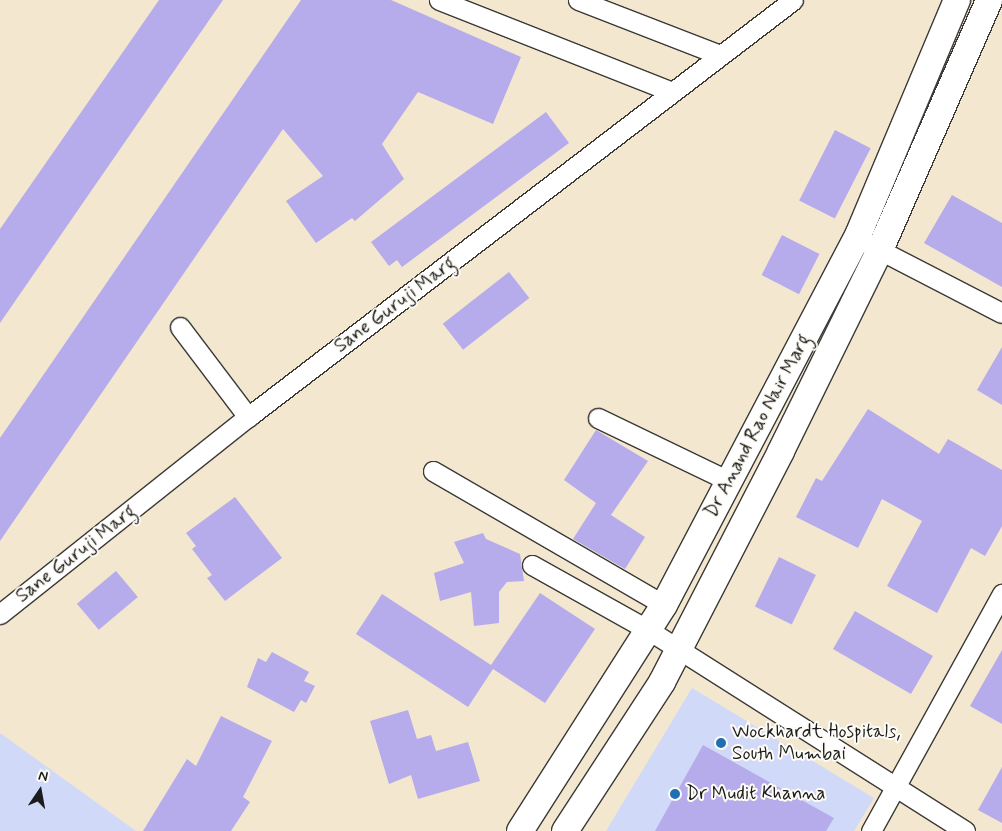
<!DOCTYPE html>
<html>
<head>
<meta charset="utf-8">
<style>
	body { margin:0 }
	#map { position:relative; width:1002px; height:831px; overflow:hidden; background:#f3e7cf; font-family:Mynerve,sans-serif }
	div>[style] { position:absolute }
	.built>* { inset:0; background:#d1d9f9 }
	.building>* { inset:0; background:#b6abeb; transform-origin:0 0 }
	.roads { filter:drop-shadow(1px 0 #3c3a37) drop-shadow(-1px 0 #3c3a37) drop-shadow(0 1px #3c3a37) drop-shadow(0 -1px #3c3a37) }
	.street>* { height:19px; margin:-9.5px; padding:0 9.5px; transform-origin:9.5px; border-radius:9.5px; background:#fff }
	.secondary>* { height:26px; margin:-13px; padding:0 13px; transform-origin:13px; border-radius:13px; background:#fff }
	.dots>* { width:14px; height:14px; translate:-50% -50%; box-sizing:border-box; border:2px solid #fdfcf7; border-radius:50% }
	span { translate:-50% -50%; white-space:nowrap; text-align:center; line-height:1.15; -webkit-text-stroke:4px #fdfcf7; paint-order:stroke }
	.street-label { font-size:19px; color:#1c1c1c }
	.poi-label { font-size:19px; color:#1c1c1c }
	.left { translate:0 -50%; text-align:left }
	.north { position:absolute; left:15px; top:766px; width:50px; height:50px; -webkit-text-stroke:4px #fdfcf7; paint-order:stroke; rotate:12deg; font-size:14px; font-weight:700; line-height:20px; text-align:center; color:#1c1c1c }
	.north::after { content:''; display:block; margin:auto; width:18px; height:22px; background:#1c1c1c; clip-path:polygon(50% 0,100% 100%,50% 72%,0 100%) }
</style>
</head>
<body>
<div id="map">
	<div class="built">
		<i style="clip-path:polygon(692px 688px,874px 798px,854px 831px,606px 831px)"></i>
		<i style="clip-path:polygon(0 733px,136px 831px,0 831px)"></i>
	</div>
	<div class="building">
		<i style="clip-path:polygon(159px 0,223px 0,0 323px,0 229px)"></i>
		<i style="clip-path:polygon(301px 0,391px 0,521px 57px,493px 124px,418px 92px,382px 144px,404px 179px,355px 221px,352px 218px,316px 243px,286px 201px,323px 176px,283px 129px,0 541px,0 438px)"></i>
		<i style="clip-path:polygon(546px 112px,569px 143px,402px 267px,397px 260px,389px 266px,371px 242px)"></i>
		<i style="left:835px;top:130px;width:40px;height:79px;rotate:27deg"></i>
		<i style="clip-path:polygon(952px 195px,1002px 223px,1002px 287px,924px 243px)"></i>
		<i style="left:782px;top:235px;width:42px;height:45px;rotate:27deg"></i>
		<i style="left:509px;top:272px;width:33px;height:84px;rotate:52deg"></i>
		<i style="clip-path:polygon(1002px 347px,1002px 405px,977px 390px)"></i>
		<i style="clip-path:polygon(868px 409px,939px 454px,948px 439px,1002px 470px,1002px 526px,985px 556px,971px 548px,937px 613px,887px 586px,922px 521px,882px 499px,858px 548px,796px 517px,816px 478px,822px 481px)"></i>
		<i style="clip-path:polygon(596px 430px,648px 461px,611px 515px,645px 537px,625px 569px,573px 539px,596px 503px,564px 480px)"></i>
		<i style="clip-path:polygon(235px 497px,282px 558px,225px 601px,207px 578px,212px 575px,192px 549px,196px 546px,186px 533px)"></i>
		<i style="clip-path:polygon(483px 533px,486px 539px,520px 554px,524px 581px,507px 582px,499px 592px,499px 623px,474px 626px,471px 592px,440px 601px,434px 573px,464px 563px,454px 542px)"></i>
		<i style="left:779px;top:557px;width:41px;height:55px;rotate:26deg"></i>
		<i style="left:116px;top:571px;width:34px;height:51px;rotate:50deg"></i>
		<i style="clip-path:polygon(540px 593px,595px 629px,545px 703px,493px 669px,468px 707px,356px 634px,382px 594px,491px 665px)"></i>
		<i style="left:855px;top:611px;width:90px;height:44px;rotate:30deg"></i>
		<i style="clip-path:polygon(1002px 650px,1002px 724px,970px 706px)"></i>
		<i style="clip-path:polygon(272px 652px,309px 672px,304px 681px,315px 686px,306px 703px,301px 700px,294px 712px,247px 687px,258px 658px,266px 662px)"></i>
		<i style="clip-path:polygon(408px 710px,417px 739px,431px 735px,436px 751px,468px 742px,480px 781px,418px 799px,411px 775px,389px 784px,370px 721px)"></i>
		<i style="clip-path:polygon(221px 716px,272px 741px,243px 797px,250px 802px,231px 831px,143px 831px,187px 759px,196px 766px)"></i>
		<i style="clip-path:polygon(703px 745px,834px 818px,826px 831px,655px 831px)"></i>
		<i style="clip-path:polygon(1002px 767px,1002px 823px,978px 810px)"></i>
	</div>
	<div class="roads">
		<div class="street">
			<i style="left:439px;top:0;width:251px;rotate:21.5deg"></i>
			<i style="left:578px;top:0;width:152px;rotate:21.2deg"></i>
			<i style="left:870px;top:245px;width:148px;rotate:27.3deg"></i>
			<i style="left:180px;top:327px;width:113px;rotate:52.9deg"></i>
			<i style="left:598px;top:418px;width:145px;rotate:25.7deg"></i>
			<i style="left:433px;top:471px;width:267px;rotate:30.1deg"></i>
			<i style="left:532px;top:565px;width:135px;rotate:29.2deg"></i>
			<i style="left:650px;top:631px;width:373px;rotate:32.4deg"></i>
			<i style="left:0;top:614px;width:317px;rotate:-38.5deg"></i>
			<i style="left:248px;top:417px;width:686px;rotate:-37.42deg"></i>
			<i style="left:871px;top:831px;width:271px;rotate:-61.1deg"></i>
		</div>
		<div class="secondary">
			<i style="left:520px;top:831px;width:268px;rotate:-57.5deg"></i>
			<i style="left:664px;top:605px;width:420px;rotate:-62.3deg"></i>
			<i style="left:859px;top:233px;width:253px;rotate:-67.2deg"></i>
			<i style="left:565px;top:831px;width:178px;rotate:-56.9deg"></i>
			<i style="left:662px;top:682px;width:260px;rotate:-62.7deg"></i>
			<i style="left:781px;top:451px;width:224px;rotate:-63.8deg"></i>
			<i style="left:880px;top:250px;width:273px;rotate:-66.4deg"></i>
		</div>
	</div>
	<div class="dots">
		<i style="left:721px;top:743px;background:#1f6fb2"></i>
		<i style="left:675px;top:794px;background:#1f6fb2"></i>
	</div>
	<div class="street-label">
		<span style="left:395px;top:305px;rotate:-37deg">Sane Guruji Marg</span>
		<span style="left:758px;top:426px;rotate:-62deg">Dr Anand Rao Nair Marg</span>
		<span style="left:76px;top:554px;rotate:-38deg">Sane Guruji Marg</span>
	</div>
	<div class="poi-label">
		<span class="left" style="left:732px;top:743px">Wockhardt Hospitals,<br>South Mumbai</span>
		<span class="left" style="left:686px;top:794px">Dr Mudit Khanna</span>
	</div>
	<div class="north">N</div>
</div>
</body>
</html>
